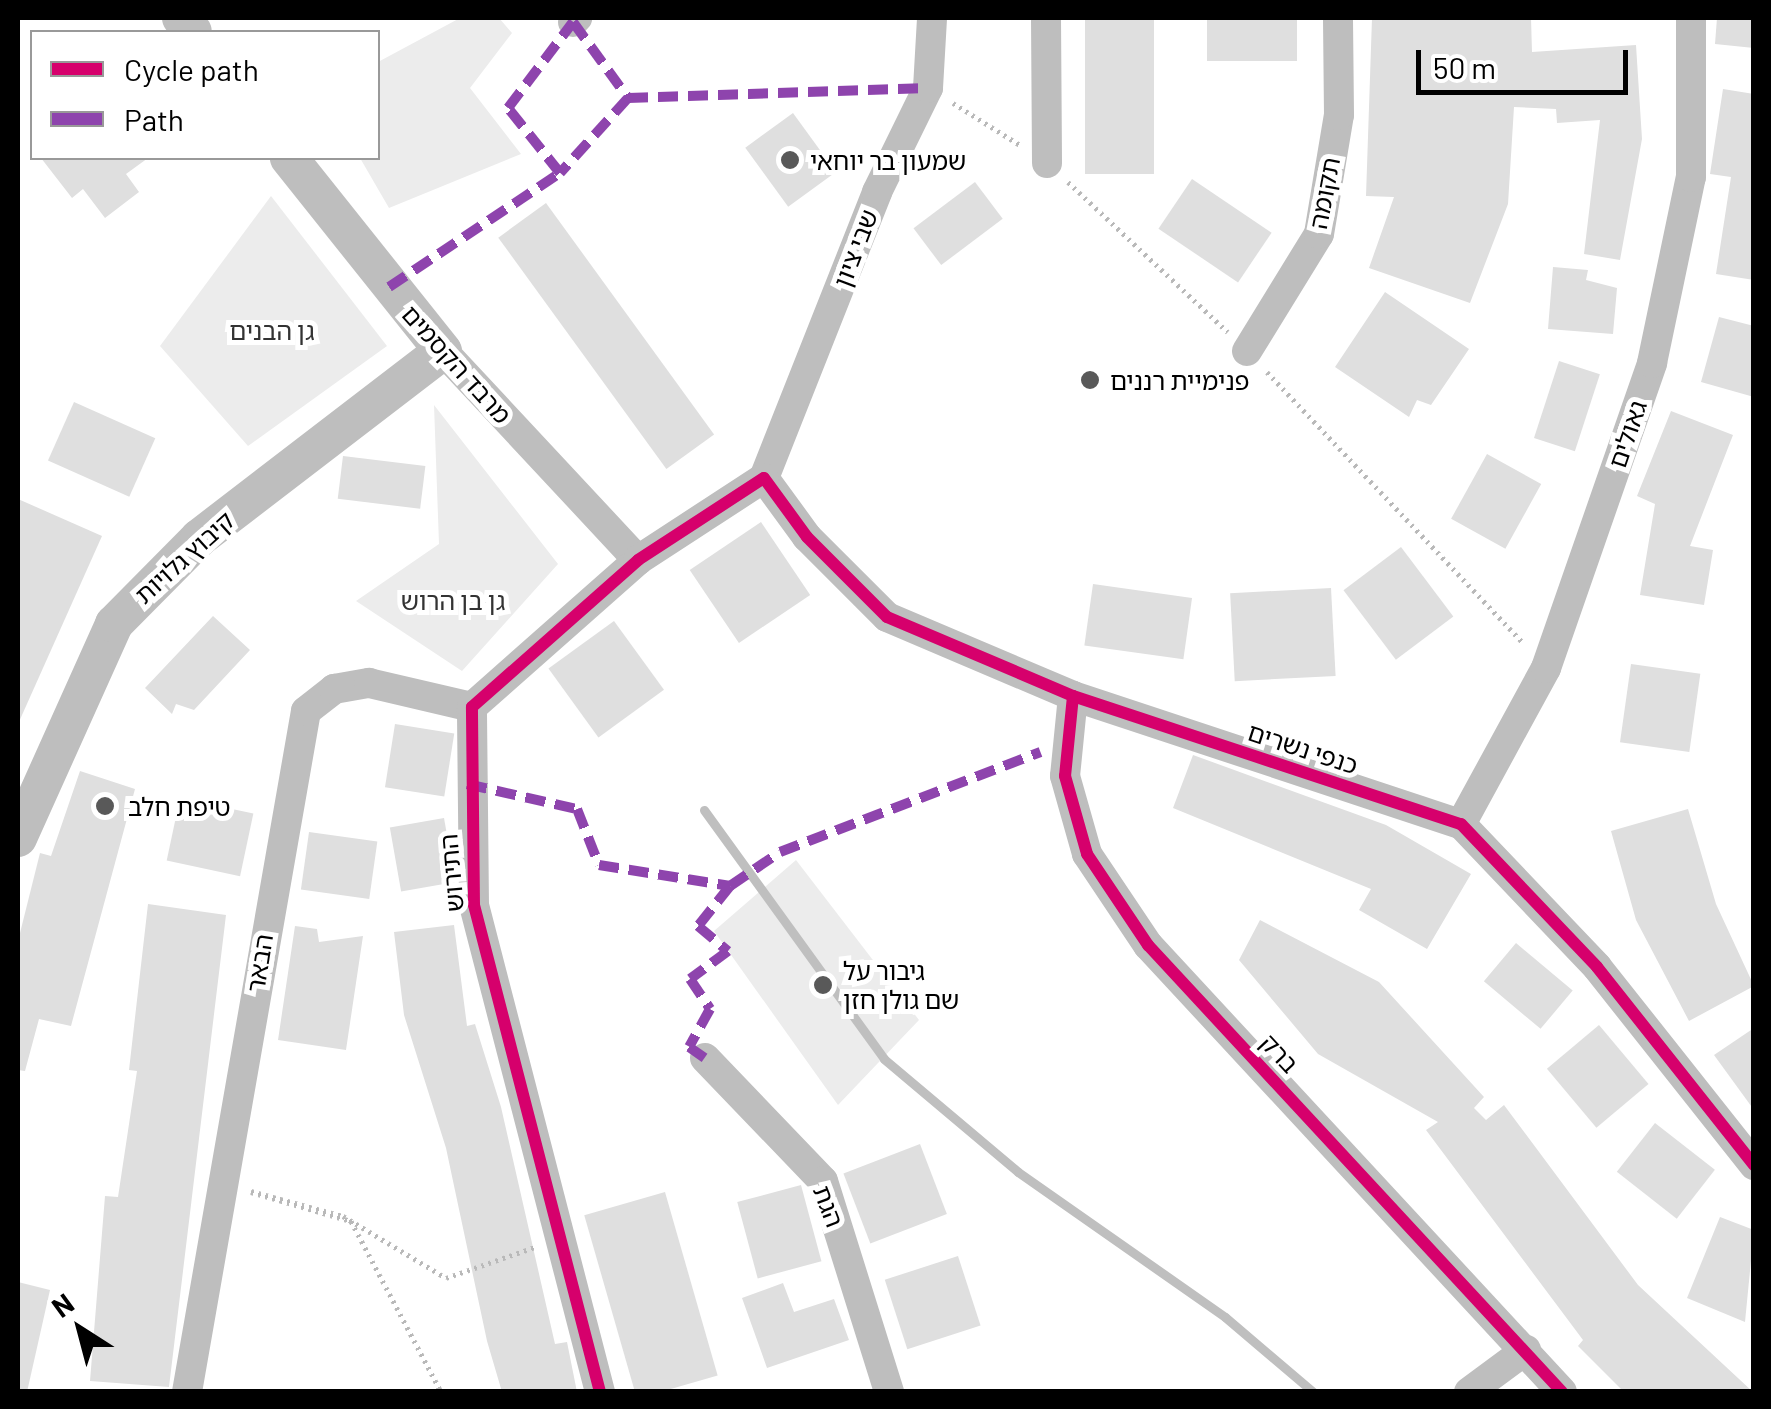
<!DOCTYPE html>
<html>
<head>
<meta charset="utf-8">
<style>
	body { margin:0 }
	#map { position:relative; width:1771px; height:1409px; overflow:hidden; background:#fff; font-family:Barlow,"Noto Sans Hebrew",sans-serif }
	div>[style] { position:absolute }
	.green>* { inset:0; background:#ececec }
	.stream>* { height:9px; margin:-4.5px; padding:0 4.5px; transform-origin:4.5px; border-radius:4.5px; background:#bfbfbf }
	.building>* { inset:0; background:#dfdfdf; transform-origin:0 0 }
	.path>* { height:5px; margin-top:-2.5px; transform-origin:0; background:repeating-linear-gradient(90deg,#b9b9b9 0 2.5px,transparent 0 7.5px) }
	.minor>* { height:30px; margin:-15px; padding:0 15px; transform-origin:15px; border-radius:15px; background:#bebebe }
	.tertiary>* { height:38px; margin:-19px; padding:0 19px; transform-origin:19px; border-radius:19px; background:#bebebe }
	.quiet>* { height:10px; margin-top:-5px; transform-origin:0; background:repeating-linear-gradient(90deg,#8e44ad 0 20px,transparent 0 30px) }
	.cycleway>* { height:12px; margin:-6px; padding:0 6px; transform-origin:6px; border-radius:6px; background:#d6006c }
	.dots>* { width:28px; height:28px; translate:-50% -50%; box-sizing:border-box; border:5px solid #fff; border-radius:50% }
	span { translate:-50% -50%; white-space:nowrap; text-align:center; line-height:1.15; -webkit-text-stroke:10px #fff; paint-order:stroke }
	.poi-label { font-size:25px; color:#000 }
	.left { translate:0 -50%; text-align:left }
	.street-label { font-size:25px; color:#000 }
	.park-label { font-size:25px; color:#333 }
	.frame { position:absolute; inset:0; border:20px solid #000; pointer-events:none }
	.legend { position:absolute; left:30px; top:30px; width:350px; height:130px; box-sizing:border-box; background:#fff; border:2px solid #999; margin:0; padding:12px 18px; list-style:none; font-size:30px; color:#000 }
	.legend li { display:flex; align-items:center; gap:20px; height:50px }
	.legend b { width:50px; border:2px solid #999 }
	.north { position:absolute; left:30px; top:1279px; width:100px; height:100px; -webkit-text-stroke:8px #fff; paint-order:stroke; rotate:324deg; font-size:28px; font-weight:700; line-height:40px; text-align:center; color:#000 }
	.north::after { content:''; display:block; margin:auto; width:35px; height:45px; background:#000; clip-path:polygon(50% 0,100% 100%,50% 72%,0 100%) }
	.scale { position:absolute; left:1416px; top:50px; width:212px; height:45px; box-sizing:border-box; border:5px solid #000; border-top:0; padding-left:12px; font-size:30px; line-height:35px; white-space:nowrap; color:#000; -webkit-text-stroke:8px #fff; paint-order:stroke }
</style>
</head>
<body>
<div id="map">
	<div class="green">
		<i style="clip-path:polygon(460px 18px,499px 18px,512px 33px,470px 88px,521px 154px,389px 208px,360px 158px,378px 158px,378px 62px)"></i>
		<i style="clip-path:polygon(271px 196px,387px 346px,248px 446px,160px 346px)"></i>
		<i style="clip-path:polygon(434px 405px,558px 564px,462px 671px,356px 601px,439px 544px)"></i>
		<i style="clip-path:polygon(796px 860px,919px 1020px,838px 1105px,714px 931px)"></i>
	</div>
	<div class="stream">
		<i style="left:704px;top:810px;width:307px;rotate:54.1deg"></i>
		<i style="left:884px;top:1059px;width:175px;rotate:40.1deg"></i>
		<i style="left:1018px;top:1172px;width:253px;rotate:35deg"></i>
		<i style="left:1225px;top:1317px;width:116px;rotate:40.4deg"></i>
	</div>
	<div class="building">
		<i style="left:1085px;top:18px;width:69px;height:156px"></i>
		<i style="left:1207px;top:18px;width:90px;height:43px"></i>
		<i style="clip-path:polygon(1372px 18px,1531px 18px,1532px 52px,1636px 45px,1642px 139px,1620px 260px,1584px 254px,1600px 120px,1557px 123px,1556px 109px,1514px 107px,1508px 204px,1470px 303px,1369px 268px,1394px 197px,1366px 196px)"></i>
		<i style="clip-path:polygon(1717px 18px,1754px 18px,1754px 48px,1715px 44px)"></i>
		<i style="clip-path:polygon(1723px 89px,1754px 94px,1754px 280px,1716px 274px,1731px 177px,1710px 174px)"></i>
		<i style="left:793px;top:113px;width:73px;height:59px;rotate:54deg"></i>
		<i style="clip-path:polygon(41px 158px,148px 158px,126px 174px,139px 192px,105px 218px,83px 189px,72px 198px)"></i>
		<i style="left:1192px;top:179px;width:96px;height:60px;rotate:34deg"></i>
		<i style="left:975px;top:182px;width:46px;height:77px;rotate:53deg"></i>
		<i style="left:546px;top:203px;width:286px;height:59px;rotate:54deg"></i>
		<i style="clip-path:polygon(1553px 267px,1588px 270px,1586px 280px,1617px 288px,1613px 334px,1548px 329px)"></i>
		<i style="clip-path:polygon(1385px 292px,1469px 349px,1431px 405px,1417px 400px,1409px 417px,1335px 367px)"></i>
		<i style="clip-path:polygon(1719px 317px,1754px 326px,1754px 397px,1701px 382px)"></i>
		<i style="left:1559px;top:361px;width:43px;height:81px;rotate:18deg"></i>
		<i style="left:74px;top:402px;width:89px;height:64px;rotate:24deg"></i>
		<i style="clip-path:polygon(1671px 411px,1733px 435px,1690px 546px,1713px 550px,1704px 605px,1640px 595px,1655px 504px,1637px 496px)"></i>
		<i style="left:1487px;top:454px;width:62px;height:74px;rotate:29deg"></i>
		<i style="left:343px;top:456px;width:83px;height:43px;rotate:7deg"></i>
		<i style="clip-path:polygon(18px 499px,102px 536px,18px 724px)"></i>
		<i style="left:761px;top:522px;width:88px;height:86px;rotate:56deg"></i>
		<i style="left:1401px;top:547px;width:87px;height:72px;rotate:53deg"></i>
		<i style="left:1093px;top:584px;width:100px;height:62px;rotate:8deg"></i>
		<i style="left:1331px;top:588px;width:88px;height:101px;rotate:87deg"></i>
		<i style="clip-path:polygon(213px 616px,250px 650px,194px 710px,176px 704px,172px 714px,145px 688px)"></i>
		<i style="left:614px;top:621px;width:85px;height:81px;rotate:54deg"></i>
		<i style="left:1631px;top:664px;width:70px;height:79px;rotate:8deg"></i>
		<i style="left:395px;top:724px;width:60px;height:64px;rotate:9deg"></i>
		<i style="clip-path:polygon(1193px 755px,1386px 825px,1471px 874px,1427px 949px,1359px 910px,1371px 889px,1173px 808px)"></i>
		<i style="clip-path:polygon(80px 771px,135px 789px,71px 1026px,39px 1019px,25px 1071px,18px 1070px,18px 941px,40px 853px,51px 856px)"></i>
		<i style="left:180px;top:798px;width:75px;height:64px;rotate:12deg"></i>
		<i style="clip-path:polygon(1688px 809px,1716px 904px,1754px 986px,1689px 1021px,1636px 920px,1611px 831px)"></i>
		<i style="left:444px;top:818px;width:65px;height:55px;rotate:80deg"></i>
		<i style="left:309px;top:832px;width:69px;height:58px;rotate:8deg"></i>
		<i style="clip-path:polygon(148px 904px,226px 915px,169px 1387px,90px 1381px,105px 1196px,118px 1197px,137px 1071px,129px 1070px)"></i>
		<i style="clip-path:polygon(1260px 920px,1379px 982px,1484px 1097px,1474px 1108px,1486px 1120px,1504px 1105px,1638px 1285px,1753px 1392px,1624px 1392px,1578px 1346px,1583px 1340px,1426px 1130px,1438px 1122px,1318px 1054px,1239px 960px)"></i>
		<i style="clip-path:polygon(454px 925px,467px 1026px,475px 1024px,501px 1107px,555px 1344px,567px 1342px,577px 1392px,502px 1392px,487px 1341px,446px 1148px,404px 1015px,394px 932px)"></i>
		<i style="clip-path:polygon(295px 926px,317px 929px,319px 942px,363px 936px,346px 1050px,278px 1040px)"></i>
		<i style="left:1516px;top:943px;width:74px;height:50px;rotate:40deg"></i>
		<i style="left:1599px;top:1025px;width:77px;height:68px;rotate:50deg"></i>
		<i style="clip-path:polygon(1754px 1028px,1754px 1110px,1714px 1055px)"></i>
		<i style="left:1655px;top:1123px;width:76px;height:62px;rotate:38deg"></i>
		<i style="left:920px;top:1144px;width:75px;height:82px;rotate:69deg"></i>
		<i style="left:801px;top:1185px;width:79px;height:66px;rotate:75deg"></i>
		<i style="left:665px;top:1192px;width:191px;height:84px;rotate:74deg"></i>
		<i style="clip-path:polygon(1720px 1217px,1754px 1230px,1745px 1322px,1687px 1298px)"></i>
		<i style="left:958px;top:1256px;width:73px;height:77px;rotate:72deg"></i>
		<i style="clip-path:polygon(18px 1282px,50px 1290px,27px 1392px,18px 1390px)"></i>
		<i style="clip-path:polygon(783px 1283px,794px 1312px,834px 1299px,849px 1340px,767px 1368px,742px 1298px)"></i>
	</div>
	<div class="path">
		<i style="left:953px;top:103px;width:79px;rotate:32.1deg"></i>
		<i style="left:1068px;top:182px;width:219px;rotate:43.2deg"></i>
		<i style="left:1267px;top:372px;width:374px;rotate:46.6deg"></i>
		<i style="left:251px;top:1191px;width:95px;rotate:15.2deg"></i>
		<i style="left:343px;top:1216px;width:120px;rotate:31deg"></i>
		<i style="left:446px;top:1278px;width:94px;rotate:-19.2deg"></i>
		<i style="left:251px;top:1192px;width:104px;rotate:16.2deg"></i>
		<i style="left:351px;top:1221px;width:193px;rotate:62.2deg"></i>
	</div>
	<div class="minor">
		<i style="left:1046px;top:18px;width:145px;rotate:89.6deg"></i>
		<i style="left:573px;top:22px;width:6px;rotate:-45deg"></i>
		<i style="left:443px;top:351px;width:286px;rotate:47deg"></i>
		<i style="left:1247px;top:351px;width:137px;rotate:-58.4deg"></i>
		<i style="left:1319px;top:234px;width:121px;rotate:-80.5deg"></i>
		<i style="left:1339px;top:115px;width:97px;rotate:-90.6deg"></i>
		<i style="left:764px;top:478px;width:73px;rotate:53.9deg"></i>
		<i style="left:807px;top:537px;width:113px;rotate:45deg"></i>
		<i style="left:887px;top:617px;width:202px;rotate:23deg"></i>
		<i style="left:1073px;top:696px;width:409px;rotate:18.3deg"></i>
		<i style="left:1461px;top:824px;width:197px;rotate:46.4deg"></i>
		<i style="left:1597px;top:967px;width:253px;rotate:51.6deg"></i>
		<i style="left:764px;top:478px;width:308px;rotate:-68.4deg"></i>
		<i style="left:877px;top:192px;width:116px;rotate:-63.9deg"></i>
		<i style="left:928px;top:88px;width:70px;rotate:-86.7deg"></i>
		<i style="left:1073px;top:696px;width:80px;rotate:95.7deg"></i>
		<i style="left:1065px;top:776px;width:81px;rotate:74.2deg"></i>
		<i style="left:1087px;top:854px;width:110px;rotate:56.2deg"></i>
		<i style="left:1148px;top:945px;width:609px;rotate:47.19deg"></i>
		<i style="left:1461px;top:824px;width:178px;rotate:-61.4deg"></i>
		<i style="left:1546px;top:668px;width:323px;rotate:-70.8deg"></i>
		<i style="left:1652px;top:363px;width:190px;rotate:-78.2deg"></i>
		<i style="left:1691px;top:177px;width:159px;rotate:-90deg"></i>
		<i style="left:705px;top:1058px;width:170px;rotate:46.2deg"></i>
		<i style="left:823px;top:1181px;width:221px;rotate:72.6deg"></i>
		<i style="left:187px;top:1392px;width:691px;rotate:-80.09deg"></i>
		<i style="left:306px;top:711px;width:36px;rotate:-38deg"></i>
		<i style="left:334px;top:689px;width:36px;rotate:-10deg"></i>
		<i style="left:369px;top:683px;width:106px;rotate:13.1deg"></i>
		<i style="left:600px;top:1392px;width:503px;rotate:-104.51deg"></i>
		<i style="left:474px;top:905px;width:198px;rotate:-90.6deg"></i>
		<i style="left:472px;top:707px;width:222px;rotate:-41.5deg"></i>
		<i style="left:638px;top:560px;width:150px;rotate:-33.1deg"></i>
		<i style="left:1469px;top:1392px;width:71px;rotate:-36.4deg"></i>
	</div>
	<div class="tertiary">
		<i style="left:181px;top:18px;width:18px;rotate:49deg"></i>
		<i style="left:18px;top:838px;width:235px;rotate:-65.8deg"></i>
		<i style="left:114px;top:624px;width:121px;rotate:-45.3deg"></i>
		<i style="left:199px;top:538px;width:307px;rotate:-37.5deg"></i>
		<i style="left:443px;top:351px;width:247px;rotate:-128.6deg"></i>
	</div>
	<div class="quiet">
		<i style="left:628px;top:98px;width:300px;rotate:-1.9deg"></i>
		<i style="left:389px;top:287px;width:206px;rotate:-33.7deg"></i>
		<i style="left:560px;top:173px;width:83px;rotate:-128.7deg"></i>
		<i style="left:508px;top:108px;width:108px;rotate:-52.9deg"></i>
		<i style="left:573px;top:22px;width:94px;rotate:54.1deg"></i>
		<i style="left:628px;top:98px;width:101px;rotate:132.2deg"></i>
		<i style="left:467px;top:784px;width:113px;rotate:12.8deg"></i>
		<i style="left:577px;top:809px;width:60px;rotate:68.6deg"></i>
		<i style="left:599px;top:865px;width:133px;rotate:9.1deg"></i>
		<i style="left:730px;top:886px;width:51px;rotate:128.7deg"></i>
		<i style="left:698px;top:926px;width:39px;rotate:40deg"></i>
		<i style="left:728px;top:951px;width:47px;rotate:143.6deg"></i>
		<i style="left:690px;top:979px;width:36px;rotate:56deg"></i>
		<i style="left:710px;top:1009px;width:43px;rotate:118.9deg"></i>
		<i style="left:689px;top:1047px;width:19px;rotate:35deg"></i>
		<i style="left:730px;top:886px;width:60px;rotate:-34.2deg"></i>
		<i style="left:780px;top:852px;width:279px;rotate:-21deg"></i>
	</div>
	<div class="cycleway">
		<i style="left:1073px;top:696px;width:80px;rotate:95.7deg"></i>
		<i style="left:1065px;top:776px;width:81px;rotate:74.2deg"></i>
		<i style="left:1087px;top:854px;width:110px;rotate:56.2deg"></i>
		<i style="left:1148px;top:945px;width:609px;rotate:47.19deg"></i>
		<i style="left:600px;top:1392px;width:503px;rotate:-104.51deg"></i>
		<i style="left:474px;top:905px;width:198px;rotate:-90.6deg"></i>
		<i style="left:472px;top:707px;width:222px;rotate:-41.5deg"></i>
		<i style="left:638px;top:560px;width:150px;rotate:-33.1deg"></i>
		<i style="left:764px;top:478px;width:73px;rotate:53.9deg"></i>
		<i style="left:807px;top:537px;width:113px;rotate:45deg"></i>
		<i style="left:887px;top:617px;width:202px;rotate:23deg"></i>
		<i style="left:1073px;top:696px;width:409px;rotate:18.3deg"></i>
		<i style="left:1461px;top:824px;width:197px;rotate:46.4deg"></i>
		<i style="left:1597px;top:967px;width:253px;rotate:51.6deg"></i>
	</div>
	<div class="dots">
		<i style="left:790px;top:160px;background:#595959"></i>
		<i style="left:1090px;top:380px;background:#595959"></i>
		<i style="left:105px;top:806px;background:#595959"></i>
		<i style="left:823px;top:985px;background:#595959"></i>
	</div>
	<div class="poi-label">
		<span class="left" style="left:810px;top:160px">שמעון בר יוחאי</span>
		<span class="left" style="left:1110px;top:380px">פנימיית רננים</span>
		<span class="left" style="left:128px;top:806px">טיפת חלב</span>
		<span class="left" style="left:843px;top:985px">גיבור על<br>שם גולן חזן</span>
	</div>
	<div class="street-label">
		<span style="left:1324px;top:193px;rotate:-79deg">תקומה</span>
		<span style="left:855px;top:248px;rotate:-69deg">שבי ציון</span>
		<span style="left:457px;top:364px;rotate:48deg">מרבד הקסמים</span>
		<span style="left:1627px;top:434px;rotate:-71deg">גאולים</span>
		<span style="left:184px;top:557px;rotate:-42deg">קיבוץ גלויות</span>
		<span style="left:1303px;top:748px;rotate:18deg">כנפי נשרים</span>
		<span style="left:451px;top:873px;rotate:-95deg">התירוש</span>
		<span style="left:259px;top:963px;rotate:-81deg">הבאר</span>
		<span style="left:1280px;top:1053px;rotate:47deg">ברק</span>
		<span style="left:829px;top:1206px;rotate:69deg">הגת</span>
	</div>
	<div class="park-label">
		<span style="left:272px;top:330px">גן הבנים</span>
		<span style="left:453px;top:600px">גן בן הרוש</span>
	</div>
	<div class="frame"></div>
	<ul class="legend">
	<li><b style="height:12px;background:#d6006c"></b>Cycle path</li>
	<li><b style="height:12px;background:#8e44ad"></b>Path</li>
	</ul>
	<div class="north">N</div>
	<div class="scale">50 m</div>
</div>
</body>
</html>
